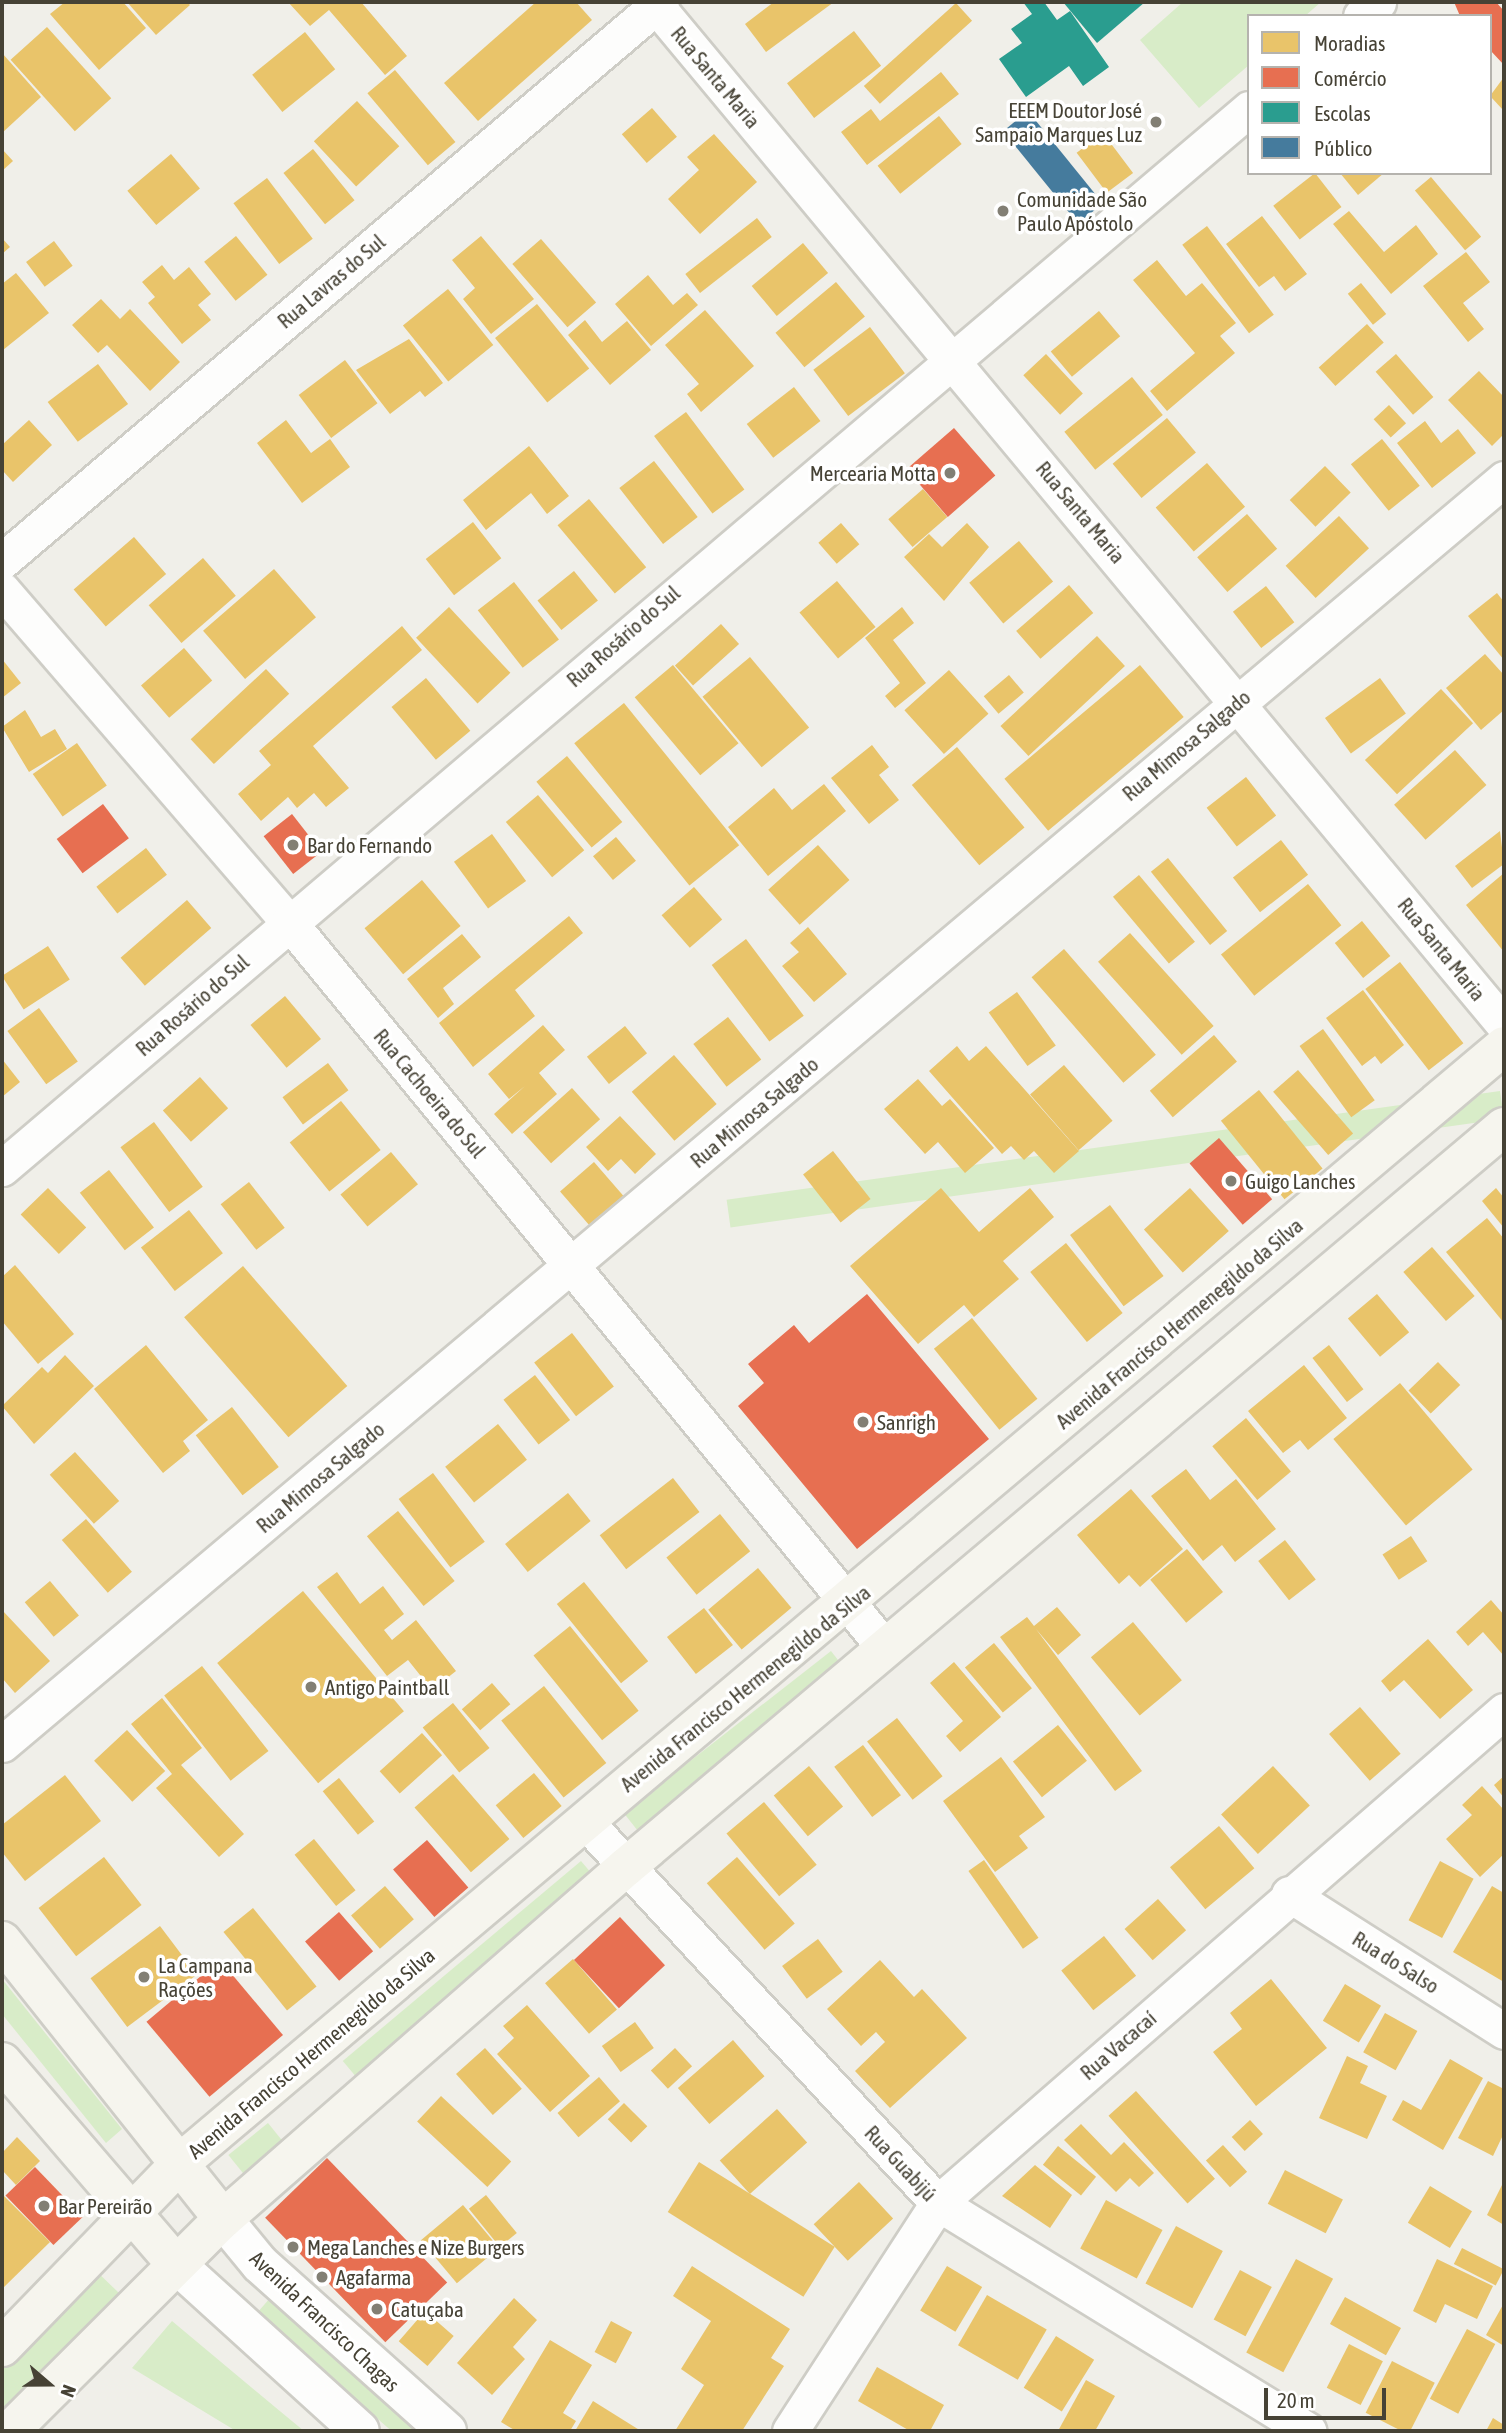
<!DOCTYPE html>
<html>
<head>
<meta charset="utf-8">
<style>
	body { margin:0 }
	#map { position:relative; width:1506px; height:2433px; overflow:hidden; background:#f0efe9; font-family:"Asap Condensed",sans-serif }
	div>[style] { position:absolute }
	.green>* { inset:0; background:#d8ecc8; transform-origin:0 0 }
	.homes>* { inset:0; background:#e9c46a; transform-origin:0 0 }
	.shops>* { inset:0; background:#e76f51; transform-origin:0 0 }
	.schools>* { inset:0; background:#2a9d8f }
	.public>* { inset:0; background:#457b9d; transform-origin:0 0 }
	.roads { filter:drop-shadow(2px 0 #cecdc6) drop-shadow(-2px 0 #cecdc6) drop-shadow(0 2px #cecdc6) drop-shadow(0 -2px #cecdc6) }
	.minor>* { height:35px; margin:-17.5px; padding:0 17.5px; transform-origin:17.5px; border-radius:17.5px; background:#fdfdfc }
	.tertiary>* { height:38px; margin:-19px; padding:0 19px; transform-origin:19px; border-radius:19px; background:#fdfdfc }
	.secondary>* { height:38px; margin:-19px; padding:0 19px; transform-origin:19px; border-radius:19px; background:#f6f5ee }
	.dots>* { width:19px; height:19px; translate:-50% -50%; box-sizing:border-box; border:4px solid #fff; border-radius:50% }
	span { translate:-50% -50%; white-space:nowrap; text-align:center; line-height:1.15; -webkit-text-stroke:7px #fff; paint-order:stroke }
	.street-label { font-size:21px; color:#464235 }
	.poi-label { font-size:21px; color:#464235 }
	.right { translate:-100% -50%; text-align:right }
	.left { translate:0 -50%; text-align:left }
	.frame { position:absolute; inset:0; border:4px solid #464235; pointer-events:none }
	.legend { position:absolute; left:1247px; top:14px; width:245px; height:161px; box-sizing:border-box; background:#fff; border:2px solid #b5b3ae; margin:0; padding:9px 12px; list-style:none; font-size:21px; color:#464235 }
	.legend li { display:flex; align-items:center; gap:14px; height:35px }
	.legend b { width:35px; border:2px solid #b5b3ae }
	.north { position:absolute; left:14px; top:2349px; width:70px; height:70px; -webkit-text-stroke:5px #fff; paint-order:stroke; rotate:110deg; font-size:19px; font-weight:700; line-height:28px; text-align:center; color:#464235 }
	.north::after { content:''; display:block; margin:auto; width:24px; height:32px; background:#464235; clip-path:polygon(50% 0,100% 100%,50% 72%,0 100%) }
	.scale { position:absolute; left:1264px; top:2388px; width:122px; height:32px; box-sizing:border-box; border:4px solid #464235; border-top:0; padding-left:9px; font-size:21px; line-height:24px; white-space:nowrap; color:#464235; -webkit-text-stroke:5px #fff; paint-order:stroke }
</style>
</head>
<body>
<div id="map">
	<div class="green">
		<i style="clip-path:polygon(1183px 2px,1321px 2px,1305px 16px,1249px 16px,1249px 65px,1199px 108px,1140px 40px)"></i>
		<i style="left:1500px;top:1091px;width:28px;height:781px;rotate:82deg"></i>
		<i style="left:831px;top:1651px;width:24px;height:263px;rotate:52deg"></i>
		<i style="left:581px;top:1861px;width:23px;height:311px;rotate:50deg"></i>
		<i style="clip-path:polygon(2px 1979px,122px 2129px,106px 2143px,2px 2014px)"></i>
		<i style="left:268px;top:2123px;width:26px;height:51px;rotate:51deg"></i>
		<i style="clip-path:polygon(91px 2266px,119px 2293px,2px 2417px,2px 2361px)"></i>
		<i style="left:271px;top:2297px;width:206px;height:22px;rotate:41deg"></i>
		<i style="clip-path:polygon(172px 2321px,275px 2407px,304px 2431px,236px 2431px,132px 2368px)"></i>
	</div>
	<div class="homes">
		<i style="clip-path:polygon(65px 2px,123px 2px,146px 28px,99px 70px,50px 14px)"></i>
		<i style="clip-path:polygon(127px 2px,187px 2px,190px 5px,156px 35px)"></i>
		<i style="clip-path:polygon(288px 2px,361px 2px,407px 56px,385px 75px,329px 10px,310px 26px)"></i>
		<i style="clip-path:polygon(536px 2px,576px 2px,592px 20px,478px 121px,444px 83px)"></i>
		<i style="clip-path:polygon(774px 2px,834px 2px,766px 52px,745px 24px)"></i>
		<i style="left:956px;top:3px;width:24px;height:124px;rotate:48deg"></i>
		<i style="left:47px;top:27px;width:96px;height:49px;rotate:48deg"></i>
		<i style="left:854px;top:31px;width:44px;height:85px;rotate:52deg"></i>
		<i style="left:305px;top:32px;width:48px;height:68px;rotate:51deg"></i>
		<i style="clip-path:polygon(2px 53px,41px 97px,2px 133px)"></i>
		<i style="left:395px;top:70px;width:94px;height:36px;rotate:50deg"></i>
		<i style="clip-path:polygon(941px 72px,959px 94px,867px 165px,841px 132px,871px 109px,880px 121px)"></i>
		<i style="clip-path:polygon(1504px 77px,1504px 111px,1490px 96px)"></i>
		<i style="left:357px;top:101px;width:62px;height:59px;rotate:47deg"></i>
		<i style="left:652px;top:108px;width:38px;height:40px;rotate:49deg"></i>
		<i style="left:939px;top:116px;width:36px;height:79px;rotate:51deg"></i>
		<i style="left:1103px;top:133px;width:50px;height:33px;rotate:53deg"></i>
		<i style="clip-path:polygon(714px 134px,757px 182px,700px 234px,668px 199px,699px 170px,687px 157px)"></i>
		<i style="clip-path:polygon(2px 149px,13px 161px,2px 171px)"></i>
		<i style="left:313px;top:149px;width:66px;height:38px;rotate:51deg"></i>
		<i style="left:171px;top:154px;width:45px;height:57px;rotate:50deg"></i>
		<i style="left:1315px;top:173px;width:43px;height:53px;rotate:52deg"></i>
		<i style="clip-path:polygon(1340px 173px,1384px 173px,1358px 195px)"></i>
		<i style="left:1431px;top:177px;width:78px;height:21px;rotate:50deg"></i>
		<i style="left:267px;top:178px;width:76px;height:42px;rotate:53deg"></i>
		<i style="clip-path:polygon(1349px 211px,1384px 252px,1416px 225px,1438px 254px,1391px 294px,1333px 224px)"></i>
		<i style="clip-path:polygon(1262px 216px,1307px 274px,1285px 291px,1274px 276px,1259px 287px,1226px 244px)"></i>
		<i style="left:757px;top:218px;width:24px;height:91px;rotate:52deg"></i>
		<i style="left:1207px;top:226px;width:111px;height:31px;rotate:53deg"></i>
		<i style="left:236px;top:236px;width:50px;height:41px;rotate:51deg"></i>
		<i style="clip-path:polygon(481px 236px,534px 299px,491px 334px,463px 299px,475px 288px,452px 260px)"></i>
		<i style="clip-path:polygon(2px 238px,10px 247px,2px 254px)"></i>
		<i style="left:541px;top:239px;width:84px;height:38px;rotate:49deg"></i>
		<i style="left:54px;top:241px;width:31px;height:35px;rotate:53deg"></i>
		<i style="left:803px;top:243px;width:39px;height:67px;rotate:50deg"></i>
		<i style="clip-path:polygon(1466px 252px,1490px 282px,1463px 303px,1484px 329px,1468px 342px,1423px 286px)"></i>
		<i style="clip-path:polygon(1157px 260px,1186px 296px,1202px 283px,1236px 323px,1220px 336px,1235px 353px,1167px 411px,1150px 391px,1195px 353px,1133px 280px)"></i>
		<i style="clip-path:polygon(162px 265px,174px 280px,189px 267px,211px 294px,198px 305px,211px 320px,182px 344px,148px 303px,155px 297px,142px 282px)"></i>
		<i style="clip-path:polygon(16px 273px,49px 313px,3px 350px,2px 284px)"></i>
		<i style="clip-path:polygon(648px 275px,673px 305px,687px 293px,698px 305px,651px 346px,615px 304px)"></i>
		<i style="left:836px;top:282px;width:45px;height:79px;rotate:50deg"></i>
		<i style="left:1361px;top:283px;width:40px;height:17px;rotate:51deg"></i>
		<i style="left:448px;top:289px;width:72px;height:58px;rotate:51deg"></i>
		<i style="clip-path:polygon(101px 299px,120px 319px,130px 309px,180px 362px,150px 391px,107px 345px,98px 353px,72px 325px)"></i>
		<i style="left:537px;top:304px;width:83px;height:54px;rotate:51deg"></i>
		<i style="clip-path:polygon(705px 310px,754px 366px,701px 412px,687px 394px,699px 384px,665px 345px)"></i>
		<i style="left:1099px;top:311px;width:33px;height:63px;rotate:50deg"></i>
		<i style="clip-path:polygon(585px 320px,602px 342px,627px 321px,651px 350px,610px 385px,568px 335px)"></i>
		<i style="left:1367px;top:324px;width:25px;height:65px;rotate:48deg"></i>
		<i style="left:870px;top:327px;width:58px;height:71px;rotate:53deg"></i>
		<i style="clip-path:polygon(409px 339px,443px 383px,425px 397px,420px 391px,390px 414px,356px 370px)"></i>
		<i style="left:1046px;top:354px;width:54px;height:31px;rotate:47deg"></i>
		<i style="left:1396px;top:354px;width:57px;height:27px;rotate:49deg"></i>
		<i style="left:345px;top:360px;width:54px;height:58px;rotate:53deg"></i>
		<i style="left:98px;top:364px;width:50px;height:63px;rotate:53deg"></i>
		<i style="clip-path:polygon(1479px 371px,1504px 397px,1504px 434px,1492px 446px,1448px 400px)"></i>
		<i style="left:1132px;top:377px;width:49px;height:87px;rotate:51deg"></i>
		<i style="left:794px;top:387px;width:43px;height:60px;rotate:52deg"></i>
		<i style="left:1389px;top:405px;width:25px;height:21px;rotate:47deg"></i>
		<i style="left:686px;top:412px;width:97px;height:40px;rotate:53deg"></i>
		<i style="left:1167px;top:418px;width:45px;height:71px;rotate:50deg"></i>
		<i style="clip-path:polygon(29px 420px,52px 445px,13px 482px,2px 470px,2px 445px)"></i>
		<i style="clip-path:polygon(286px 420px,311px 453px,330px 439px,350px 467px,302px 503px,257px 443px)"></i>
		<i style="clip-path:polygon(1425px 421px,1441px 443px,1458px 429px,1476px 453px,1432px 488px,1397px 443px)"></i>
		<i style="left:1382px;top:439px;width:60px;height:40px;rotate:51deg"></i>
		<i style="clip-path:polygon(529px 446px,569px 496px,547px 514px,531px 493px,486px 530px,463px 500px)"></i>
		<i style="left:654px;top:461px;width:71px;height:44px;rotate:52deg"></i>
		<i style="left:1207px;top:463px;width:58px;height:68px;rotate:49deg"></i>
		<i style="left:1325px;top:466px;width:37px;height:49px;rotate:46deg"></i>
		<i style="left:923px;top:489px;width:37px;height:46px;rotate:49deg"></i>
		<i style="left:589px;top:499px;width:89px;height:41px;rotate:50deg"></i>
		<i style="left:1247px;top:514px;width:46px;height:66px;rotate:49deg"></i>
		<i style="left:1339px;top:516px;width:44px;height:73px;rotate:47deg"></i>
		<i style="left:473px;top:522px;width:46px;height:60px;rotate:52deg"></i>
		<i style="left:841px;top:523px;width:28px;height:30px;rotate:49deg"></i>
		<i style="clip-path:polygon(967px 523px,989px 547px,944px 601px,904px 557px,929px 534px,942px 547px)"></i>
		<i style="left:134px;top:537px;width:49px;height:80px;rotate:49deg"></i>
		<i style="left:1019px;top:541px;width:53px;height:65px;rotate:50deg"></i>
		<i style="left:203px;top:558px;width:50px;height:72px;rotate:49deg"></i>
		<i style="left:274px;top:569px;width:64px;height:94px;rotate:49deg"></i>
		<i style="left:574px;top:571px;width:38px;height:47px;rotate:51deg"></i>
		<i style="left:837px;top:581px;width:60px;height:49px;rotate:50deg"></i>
		<i style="left:514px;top:582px;width:73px;height:46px;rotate:52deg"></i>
		<i style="left:1069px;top:585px;width:37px;height:70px;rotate:49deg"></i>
		<i style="left:1266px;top:586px;width:46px;height:42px;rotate:52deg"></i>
		<i style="clip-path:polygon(1497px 593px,1504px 602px,1504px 660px,1468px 616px)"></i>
		<i style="left:449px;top:607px;width:90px;height:45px;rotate:47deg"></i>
		<i style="clip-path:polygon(902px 607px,914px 623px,893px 640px,926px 683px,895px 708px,885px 696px,900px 683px,865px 638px)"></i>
		<i style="left:721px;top:624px;width:27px;height:62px;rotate:48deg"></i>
		<i style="clip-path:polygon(402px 626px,422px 650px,313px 746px,349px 788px,326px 807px,314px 793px,297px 808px,288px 797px,261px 821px,238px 794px,271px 765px,259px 751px)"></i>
		<i style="left:1097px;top:636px;width:41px;height:132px;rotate:47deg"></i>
		<i style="left:184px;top:648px;width:43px;height:57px;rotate:49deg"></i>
		<i style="clip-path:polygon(1485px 654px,1504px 675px,1504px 710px,1481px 730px,1446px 688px)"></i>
		<i style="left:750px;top:657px;width:92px;height:62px;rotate:50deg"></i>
		<i style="clip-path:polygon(2px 659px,21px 683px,2px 698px)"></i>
		<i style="left:673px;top:665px;width:102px;height:50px;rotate:50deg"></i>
		<i style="left:1140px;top:665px;width:68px;height:177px;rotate:50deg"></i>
		<i style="left:266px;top:669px;width:34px;height:103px;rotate:47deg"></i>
		<i style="left:949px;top:670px;width:59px;height:60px;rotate:48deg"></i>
		<i style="left:1009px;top:675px;width:23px;height:33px;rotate:50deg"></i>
		<i style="left:426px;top:678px;width:69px;height:45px;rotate:50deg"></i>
		<i style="left:1380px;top:678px;width:44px;height:68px;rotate:54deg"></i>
		<i style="left:1441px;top:689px;width:47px;height:104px;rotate:47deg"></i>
		<i style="left:624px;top:703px;width:183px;height:64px;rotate:51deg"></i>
		<i style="clip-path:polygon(25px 710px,41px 737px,55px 729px,67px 749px,29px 772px,2px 727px)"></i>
		<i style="left:77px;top:743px;width:52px;height:54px;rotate:55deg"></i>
		<i style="clip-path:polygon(872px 745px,889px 767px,879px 775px,899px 800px,869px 824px,831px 778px)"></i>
		<i style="left:957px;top:747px;width:105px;height:59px;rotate:50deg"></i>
		<i style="left:1455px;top:750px;width:47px;height:82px;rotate:48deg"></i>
		<i style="left:567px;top:756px;width:86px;height:40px;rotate:50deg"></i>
		<i style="left:1246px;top:777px;width:49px;height:50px;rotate:52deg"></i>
		<i style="clip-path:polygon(824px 784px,846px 811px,768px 876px,728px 827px,774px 788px,792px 810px)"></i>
		<i style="left:538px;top:795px;width:72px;height:42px;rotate:50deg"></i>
		<i style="clip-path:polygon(1500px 831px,1504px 864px,1472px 888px,1455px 866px)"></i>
		<i style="left:492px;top:834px;width:58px;height:47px;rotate:54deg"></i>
		<i style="left:616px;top:837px;width:31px;height:30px;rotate:50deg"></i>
		<i style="left:1281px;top:840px;width:44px;height:61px;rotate:52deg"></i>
		<i style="left:818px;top:845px;width:47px;height:67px;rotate:48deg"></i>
		<i style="left:146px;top:848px;width:34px;height:63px;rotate:52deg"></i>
		<i style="left:1168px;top:858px;width:94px;height:22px;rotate:51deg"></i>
		<i style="clip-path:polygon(1504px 873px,1504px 952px,1466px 905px)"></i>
		<i style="left:1139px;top:875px;width:87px;height:34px;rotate:50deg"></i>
		<i style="left:422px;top:880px;width:60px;height:75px;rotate:50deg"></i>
		<i style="left:1308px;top:884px;width:53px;height:112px;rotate:51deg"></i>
		<i style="left:694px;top:887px;width:43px;height:43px;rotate:49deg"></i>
		<i style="left:187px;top:900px;width:37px;height:88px;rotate:49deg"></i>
		<i style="clip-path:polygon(569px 916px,583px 933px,515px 990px,535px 1016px,473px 1067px,439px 1023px)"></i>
		<i style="left:1362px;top:921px;width:45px;height:35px;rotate:51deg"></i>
		<i style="clip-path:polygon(808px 927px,847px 974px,814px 1002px,782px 966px,799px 952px,790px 943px)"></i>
		<i style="left:1130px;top:933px;width:125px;height:43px;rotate:48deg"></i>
		<i style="clip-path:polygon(462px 934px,481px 957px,443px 988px,454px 1004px,438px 1018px,407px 979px)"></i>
		<i style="left:746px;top:939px;width:96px;height:43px;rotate:53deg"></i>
		<i style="left:48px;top:946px;width:40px;height:55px;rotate:57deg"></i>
		<i style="left:1064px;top:949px;width:140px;height:43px;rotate:49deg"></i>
		<i style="left:1400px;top:962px;width:103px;height:44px;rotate:52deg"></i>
		<i style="clip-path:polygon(1363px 990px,1404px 1045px,1381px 1064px,1375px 1056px,1362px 1066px,1326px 1018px)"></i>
		<i style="left:1017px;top:992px;width:66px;height:35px;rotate:54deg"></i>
		<i style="left:285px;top:996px;width:56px;height:45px;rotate:50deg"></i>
		<i style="left:39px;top:1008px;width:66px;height:39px;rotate:54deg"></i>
		<i style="left:728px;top:1017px;width:54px;height:44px;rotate:52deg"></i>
		<i style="clip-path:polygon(543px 1025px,565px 1050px,539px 1073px,557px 1094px,512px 1134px,494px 1114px,525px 1086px,509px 1099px,488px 1074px)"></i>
		<i style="left:625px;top:1026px;width:35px;height:49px;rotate:51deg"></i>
		<i style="left:1323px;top:1029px;width:88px;height:29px;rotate:54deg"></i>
		<i style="left:1214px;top:1035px;width:35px;height:85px;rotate:49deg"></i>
		<i style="clip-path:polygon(957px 1046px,969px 1061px,986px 1046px,1079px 1151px,1054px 1173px,1034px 1151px,1024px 1160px,1011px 1146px,1002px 1154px,929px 1071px)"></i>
		<i style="left:674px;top:1055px;width:65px;height:56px;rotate:49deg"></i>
		<i style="clip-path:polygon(2px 1059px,20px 1082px,2px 1097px)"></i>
		<i style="left:328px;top:1063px;width:34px;height:57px;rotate:53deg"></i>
		<i style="left:1064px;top:1065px;width:74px;height:45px;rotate:49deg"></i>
		<i style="left:1298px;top:1070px;width:84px;height:33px;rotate:49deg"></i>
		<i style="left:200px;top:1077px;width:42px;height:50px;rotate:48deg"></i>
		<i style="clip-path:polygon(918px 1079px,942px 1106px,950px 1099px,994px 1148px,965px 1173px,938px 1142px,925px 1154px,884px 1109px)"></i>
		<i style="left:572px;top:1088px;width:42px;height:66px;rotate:48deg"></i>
		<i style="left:1259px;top:1090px;width:101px;height:49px;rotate:51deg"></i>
		<i style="left:341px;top:1101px;width:63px;height:66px;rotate:51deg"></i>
		<i style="clip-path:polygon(620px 1116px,656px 1154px,635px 1174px,621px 1159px,608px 1171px,586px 1147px)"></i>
		<i style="left:154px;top:1122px;width:81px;height:42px;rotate:53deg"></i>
		<i style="left:833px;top:1151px;width:61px;height:38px;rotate:52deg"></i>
		<i style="left:391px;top:1152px;width:42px;height:66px;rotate:50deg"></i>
		<i style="left:594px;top:1162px;width:46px;height:45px;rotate:49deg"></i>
		<i style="left:109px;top:1170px;width:73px;height:37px;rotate:52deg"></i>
		<i style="left:249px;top:1182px;width:58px;height:36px;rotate:52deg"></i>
		<i style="left:48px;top:1188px;width:55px;height:38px;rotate:46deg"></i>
		<i style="clip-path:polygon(941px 1188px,979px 1232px,1030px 1188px,1054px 1217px,1003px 1261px,1019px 1279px,974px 1317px,964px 1305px,918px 1344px,850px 1266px)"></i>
		<i style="left:1190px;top:1188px;width:58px;height:62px;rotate:48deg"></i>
		<i style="clip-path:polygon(1496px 1188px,1504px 1198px,1504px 1228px,1482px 1201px)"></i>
		<i style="left:1110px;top:1205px;width:89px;height:50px;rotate:53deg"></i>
		<i style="left:189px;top:1210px;width:55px;height:61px;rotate:52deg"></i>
		<i style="clip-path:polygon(1487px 1218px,1504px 1239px,1504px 1323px,1446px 1252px)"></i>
		<i style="left:1066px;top:1243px;width:90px;height:46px;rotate:51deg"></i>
		<i style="left:1432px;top:1247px;width:65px;height:38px;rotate:49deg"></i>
		<i style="clip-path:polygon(15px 1265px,74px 1334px,38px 1364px,2px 1321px,2px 1277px)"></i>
		<i style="left:243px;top:1266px;width:159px;height:78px;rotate:49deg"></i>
		<i style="left:1377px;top:1294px;width:50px;height:38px;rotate:50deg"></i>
		<i style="left:972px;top:1318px;width:104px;height:49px;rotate:51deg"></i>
		<i style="left:572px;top:1333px;width:68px;height:48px;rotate:52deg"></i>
		<i style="clip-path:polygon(146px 1345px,208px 1420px,183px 1441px,190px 1451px,163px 1473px,94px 1389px)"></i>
		<i style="left:1329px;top:1345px;width:56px;height:21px;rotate:52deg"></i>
		<i style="clip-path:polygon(65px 1355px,94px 1386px,34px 1444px,2px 1406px,42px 1367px,48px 1373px)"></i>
		<i style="left:1438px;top:1362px;width:32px;height:41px;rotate:46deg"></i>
		<i style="clip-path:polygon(1304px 1365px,1347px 1418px,1308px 1450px,1300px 1440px,1283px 1453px,1248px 1411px)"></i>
		<i style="left:535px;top:1375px;width:57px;height:40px;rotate:52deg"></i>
		<i style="left:1400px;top:1383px;width:113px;height:87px;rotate:50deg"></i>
		<i style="left:232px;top:1407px;width:76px;height:46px;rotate:52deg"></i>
		<i style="left:1246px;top:1418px;width:70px;height:44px;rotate:50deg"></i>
		<i style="left:498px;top:1424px;width:46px;height:68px;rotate:51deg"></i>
		<i style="left:75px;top:1452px;width:66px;height:34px;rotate:48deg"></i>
		<i style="clip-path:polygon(1186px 1469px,1210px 1500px,1236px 1479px,1276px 1529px,1235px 1562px,1222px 1545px,1203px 1561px,1151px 1496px)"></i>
		<i style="left:433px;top:1473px;width:86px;height:43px;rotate:53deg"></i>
		<i style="left:673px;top:1478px;width:43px;height:93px;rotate:52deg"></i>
		<i style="clip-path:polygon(1131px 1489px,1183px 1549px,1140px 1587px,1129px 1575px,1119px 1584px,1077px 1535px)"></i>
		<i style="left:568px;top:1493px;width:36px;height:81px;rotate:51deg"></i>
		<i style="left:398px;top:1511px;width:90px;height:40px;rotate:51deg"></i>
		<i style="left:720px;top:1514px;width:48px;height:69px;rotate:51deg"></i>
		<i style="left:86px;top:1519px;width:70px;height:32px;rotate:49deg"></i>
		<i style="left:1411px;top:1536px;width:30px;height:34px;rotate:57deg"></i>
		<i style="left:1285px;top:1540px;width:50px;height:34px;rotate:52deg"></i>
		<i style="left:1187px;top:1549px;width:56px;height:48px;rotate:50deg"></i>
		<i style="left:758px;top:1568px;width:52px;height:65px;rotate:50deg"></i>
		<i style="clip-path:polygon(337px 1572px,360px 1604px,383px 1586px,404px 1614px,384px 1630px,392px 1640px,416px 1620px,456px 1671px,432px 1690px,408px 1660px,387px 1676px,317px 1587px)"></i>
		<i style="left:50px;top:1581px;width:45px;height:33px;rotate:50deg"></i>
		<i style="left:584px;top:1582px;width:102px;height:35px;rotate:51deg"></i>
		<i style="left:303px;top:1591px;width:157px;height:112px;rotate:50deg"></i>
		<i style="clip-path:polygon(1491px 1600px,1504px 1615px,1504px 1656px,1483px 1632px,1468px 1646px,1456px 1632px)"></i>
		<i style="clip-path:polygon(1057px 1607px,1081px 1635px,1058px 1655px,1036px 1629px,1142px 1771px,1115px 1791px,1000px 1637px,1027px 1617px,1034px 1626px)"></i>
		<i style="left:704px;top:1608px;width:47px;height:47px;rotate:52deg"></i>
		<i style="clip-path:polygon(2px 1610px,50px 1661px,15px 1693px,2px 1678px)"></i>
		<i style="left:1133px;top:1622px;width:76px;height:55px;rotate:50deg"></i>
		<i style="left:570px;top:1626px;width:109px;height:47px;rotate:51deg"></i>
		<i style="clip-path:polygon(1428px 1639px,1473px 1690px,1440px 1719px,1404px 1680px,1390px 1692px,1381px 1681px)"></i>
		<i style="left:994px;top:1643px;width:59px;height:38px;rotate:50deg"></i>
		<i style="clip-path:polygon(954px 1662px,1001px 1717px,960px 1752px,946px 1736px,963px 1721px,930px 1683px)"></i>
		<i style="left:202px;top:1666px;width:108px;height:48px;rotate:52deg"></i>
		<i style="left:492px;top:1683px;width:28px;height:40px;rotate:49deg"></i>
		<i style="left:544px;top:1686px;width:99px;height:55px;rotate:51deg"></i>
		<i style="clip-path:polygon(162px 1698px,202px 1748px,181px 1765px,244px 1834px,219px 1857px,156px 1788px,172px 1774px,131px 1724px)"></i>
		<i style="left:453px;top:1703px;width:58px;height:39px;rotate:51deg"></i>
		<i style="left:1360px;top:1707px;width:62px;height:41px;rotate:49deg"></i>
		<i style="left:897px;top:1718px;width:74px;height:38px;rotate:52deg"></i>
		<i style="left:1058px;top:1725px;width:46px;height:58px;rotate:51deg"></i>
		<i style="left:127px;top:1730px;width:56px;height:45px;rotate:47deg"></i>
		<i style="left:422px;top:1733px;width:30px;height:57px;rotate:48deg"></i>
		<i style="left:863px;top:1745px;width:63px;height:36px;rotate:53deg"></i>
		<i style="clip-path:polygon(1001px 1757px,1045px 1817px,1019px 1836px,1028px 1848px,995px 1872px,943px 1801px)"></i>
		<i style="left:809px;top:1766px;width:53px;height:46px;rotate:50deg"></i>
		<i style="left:1273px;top:1766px;width:54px;height:71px;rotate:47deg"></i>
		<i style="left:534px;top:1773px;width:43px;height:50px;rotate:50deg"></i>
		<i style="left:453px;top:1774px;width:86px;height:51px;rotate:49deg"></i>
		<i style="clip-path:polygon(65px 1775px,101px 1821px,25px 1881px,2px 1852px,2px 1825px)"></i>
		<i style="clip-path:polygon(1504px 1776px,1504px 1798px,1494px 1785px)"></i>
		<i style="left:339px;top:1778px;width:56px;height:21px;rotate:51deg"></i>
		<i style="clip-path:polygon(1482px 1786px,1504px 1810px,1504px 1854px,1480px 1877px,1446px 1839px,1472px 1815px,1462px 1805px)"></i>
		<i style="left:764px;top:1802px;width:82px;height:49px;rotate:50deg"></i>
		<i style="left:1219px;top:1826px;width:55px;height:64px;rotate:50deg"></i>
		<i style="left:314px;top:1839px;width:66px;height:25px;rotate:51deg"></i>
		<i style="left:104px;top:1857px;width:61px;height:83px;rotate:52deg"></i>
		<i style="left:737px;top:1857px;width:88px;height:40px;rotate:49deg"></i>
		<i style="left:984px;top:1860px;width:95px;height:19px;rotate:55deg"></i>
		<i style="left:1440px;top:1861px;width:38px;height:67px;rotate:28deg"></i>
		<i style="left:385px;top:1886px;width:44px;height:45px;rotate:49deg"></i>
		<i style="clip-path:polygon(1492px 1886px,1504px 1893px,1504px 1982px,1453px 1952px)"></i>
		<i style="left:1158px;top:1899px;width:42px;height:45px;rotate:48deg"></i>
		<i style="left:253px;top:1908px;width:101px;height:38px;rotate:51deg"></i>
		<i style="left:160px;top:1926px;width:61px;height:87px;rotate:53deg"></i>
		<i style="left:1104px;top:1936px;width:51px;height:55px;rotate:51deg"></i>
		<i style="left:818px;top:1939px;width:41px;height:45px;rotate:53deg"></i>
		<i style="left:573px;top:1959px;width:67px;height:37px;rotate:49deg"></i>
		<i style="clip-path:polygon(880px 1960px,914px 1997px,922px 1989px,967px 2038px,890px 2108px,855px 2071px,885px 2042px,876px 2032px,861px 2046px,827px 2009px)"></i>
		<i style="clip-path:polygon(1271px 1979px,1327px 2048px,1256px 2106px,1213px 2052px,1242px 2029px,1230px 2013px)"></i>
		<i style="left:1345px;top:1984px;width:42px;height:43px;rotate:31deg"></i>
		<i style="clip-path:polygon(527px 2005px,590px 2076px,550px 2112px,497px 2054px,514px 2038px,503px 2026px)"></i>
		<i style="left:1385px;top:2013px;width:37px;height:45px;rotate:29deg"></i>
		<i style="left:635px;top:2022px;width:32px;height:41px;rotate:54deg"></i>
		<i style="left:733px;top:2040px;width:48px;height:73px;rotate:49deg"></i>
		<i style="left:485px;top:2048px;width:55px;height:39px;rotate:48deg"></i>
		<i style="left:675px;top:2048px;width:25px;height:33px;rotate:47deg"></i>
		<i style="clip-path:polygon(1347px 2056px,1368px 2066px,1360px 2083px,1387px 2096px,1367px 2139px,1319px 2118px)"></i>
		<i style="clip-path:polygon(1450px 2059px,1483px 2078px,1443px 2150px,1392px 2120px,1403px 2100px,1421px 2110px)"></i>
		<i style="left:599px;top:2077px;width:32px;height:55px;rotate:49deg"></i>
		<i style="clip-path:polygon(1488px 2081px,1504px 2089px,1504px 2133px,1493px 2156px,1458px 2138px)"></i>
		<i style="left:1136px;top:2091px;width:118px;height:37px;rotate:48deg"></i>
		<i style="left:441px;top:2096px;width:96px;height:35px;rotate:43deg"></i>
		<i style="left:624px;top:2103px;width:33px;height:23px;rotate:45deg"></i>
		<i style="left:777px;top:2109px;width:45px;height:77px;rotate:48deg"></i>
		<i style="left:1250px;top:2120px;width:19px;height:25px;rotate:47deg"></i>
		<i style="clip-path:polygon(1081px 2124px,1111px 2155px,1124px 2142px,1154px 2173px,1139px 2187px,1130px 2178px,1116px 2192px,1064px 2140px)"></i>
		<i style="clip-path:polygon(17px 2137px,40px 2161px,16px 2185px,2px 2170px,2px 2153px)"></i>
		<i style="left:1223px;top:2145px;width:36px;height:23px;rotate:48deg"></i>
		<i style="left:1058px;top:2146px;width:49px;height:24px;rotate:39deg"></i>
		<i style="left:699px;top:2162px;width:160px;height:59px;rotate:32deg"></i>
		<i style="clip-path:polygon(1035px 2165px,1072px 2195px,1050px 2228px,1002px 2196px)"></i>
		<i style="left:1285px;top:2170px;width:65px;height:38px;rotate:27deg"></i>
		<i style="left:859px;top:2182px;width:50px;height:62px;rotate:47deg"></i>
		<i style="clip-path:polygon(1502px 2185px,1504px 2186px,1504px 2225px,1487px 2215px)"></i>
		<i style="left:1430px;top:2186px;width:49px;height:43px;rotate:31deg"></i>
		<i style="clip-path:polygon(2px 2194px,50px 2242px,2px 2289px)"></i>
		<i style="left:486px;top:2195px;width:49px;height:22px;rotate:51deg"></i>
		<i style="left:1106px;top:2200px;width:64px;height:55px;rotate:28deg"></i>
		<i style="left:463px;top:2205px;width:56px;height:55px;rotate:50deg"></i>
		<i style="left:1176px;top:2226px;width:53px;height:65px;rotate:28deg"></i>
		<i style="left:1462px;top:2248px;width:47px;height:18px;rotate:27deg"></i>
		<i style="left:1296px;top:2259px;width:42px;height:106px;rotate:28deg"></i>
		<i style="clip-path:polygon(1437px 2259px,1493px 2286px,1477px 2319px,1445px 2304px,1436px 2323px,1413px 2311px)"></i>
		<i style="clip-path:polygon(692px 2266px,790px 2329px,771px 2358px,784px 2366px,742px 2431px,675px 2431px,704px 2385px,681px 2369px,711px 2321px,673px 2296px)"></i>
		<i style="left:947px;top:2266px;width:41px;height:52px;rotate:31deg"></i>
		<i style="left:1240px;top:2270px;width:36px;height:56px;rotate:28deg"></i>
		<i style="left:987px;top:2295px;width:69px;height:58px;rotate:30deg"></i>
		<i style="left:1345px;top:2297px;width:64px;height:31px;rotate:29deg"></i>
		<i style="clip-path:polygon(514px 2298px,537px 2320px,513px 2347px,525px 2359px,492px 2395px,457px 2363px)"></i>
		<i style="clip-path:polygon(1504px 2303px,1504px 2346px,1486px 2335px)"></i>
		<i style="left:425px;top:2311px;width:38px;height:40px;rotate:41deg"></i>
		<i style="left:611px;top:2321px;width:24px;height:35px;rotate:28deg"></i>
		<i style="left:1467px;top:2329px;width:32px;height:79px;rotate:28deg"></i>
		<i style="left:1056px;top:2336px;width:45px;height:61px;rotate:32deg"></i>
		<i style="clip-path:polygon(550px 2340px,592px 2365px,563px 2413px,576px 2421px,570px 2431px,516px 2431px,501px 2422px)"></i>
		<i style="left:1349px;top:2344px;width:38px;height:49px;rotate:27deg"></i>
		<i style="left:1392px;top:2361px;width:48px;height:58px;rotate:27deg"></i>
		<i style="clip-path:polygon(877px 2367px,944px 2405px,930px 2431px,910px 2431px,858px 2401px)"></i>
		<i style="clip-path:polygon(1086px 2380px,1115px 2396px,1095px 2431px,1058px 2431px)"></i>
		<i style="clip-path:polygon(593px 2401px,641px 2431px,575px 2431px)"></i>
		<i style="clip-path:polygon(1493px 2418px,1504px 2425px,1504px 2431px,1486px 2431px)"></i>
	</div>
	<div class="shops">
		<i style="clip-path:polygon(1454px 2px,1496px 2px,1504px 11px,1504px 65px,1490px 50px,1490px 16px,1460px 16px)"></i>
		<i style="left:954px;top:428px;width:63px;height:63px;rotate:49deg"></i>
		<i style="left:103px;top:804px;width:43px;height:58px;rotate:53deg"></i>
		<i style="left:292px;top:814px;width:48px;height:36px;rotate:52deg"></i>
		<i style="left:1219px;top:1138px;width:81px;height:39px;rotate:49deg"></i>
		<i style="clip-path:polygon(867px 1294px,989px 1439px,857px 1549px,738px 1406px,764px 1383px,748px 1364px,794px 1325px,809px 1343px)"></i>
		<i style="left:427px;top:1840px;width:63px;height:45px;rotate:49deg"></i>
		<i style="left:339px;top:1912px;width:52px;height:45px;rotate:49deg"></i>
		<i style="left:620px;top:1917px;width:66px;height:63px;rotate:47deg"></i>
		<i style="left:220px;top:1960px;width:98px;height:96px;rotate:50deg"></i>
		<i style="left:327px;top:2158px;width:173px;height:86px;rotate:46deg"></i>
		<i style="left:35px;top:2167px;width:69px;height:41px;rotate:46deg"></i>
	</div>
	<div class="schools">
		<i style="clip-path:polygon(1023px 2px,1044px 2px,1057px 20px,1070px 11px,1109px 67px,1083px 86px,1069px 66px,1026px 97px,999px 59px,1022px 43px,1011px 29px,1032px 14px)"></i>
		<i style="clip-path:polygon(1063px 2px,1145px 2px,1097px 43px)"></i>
	</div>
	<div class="public">
		<i style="left:1028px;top:111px;width:119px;height:32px;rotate:51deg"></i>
	</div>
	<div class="roads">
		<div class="minor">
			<i style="left:653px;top:2px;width:1331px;rotate:50.24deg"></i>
			<i style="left:1361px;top:16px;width:22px;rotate:-39deg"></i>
			<i style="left:2px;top:561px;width:864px;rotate:-40.31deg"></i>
			<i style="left:2px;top:590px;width:439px;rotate:49.2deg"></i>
			<i style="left:289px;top:922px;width:939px;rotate:50.62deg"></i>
			<i style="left:2px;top:1168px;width:1636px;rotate:-40.34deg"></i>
			<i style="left:2px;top:1744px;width:1964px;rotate:-40.1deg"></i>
			<i style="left:584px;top:1820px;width:522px;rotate:47.25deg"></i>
			<i style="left:938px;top:2203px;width:435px;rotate:31.6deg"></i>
			<i style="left:1289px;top:1894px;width:255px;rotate:32.5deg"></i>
			<i style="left:790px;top:2431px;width:272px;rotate:-57deg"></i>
			<i style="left:938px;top:2203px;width:750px;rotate:-41deg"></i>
		</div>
		<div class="tertiary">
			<i style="left:223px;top:2219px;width:58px;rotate:50.6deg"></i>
			<i style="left:260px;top:2264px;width:251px;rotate:41.8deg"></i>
			<i style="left:176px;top:2264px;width:248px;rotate:42.2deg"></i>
		</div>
		<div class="secondary">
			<i style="left:2px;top:1941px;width:355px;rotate:51.5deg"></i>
			<i style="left:2px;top:2062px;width:267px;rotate:49.3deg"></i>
			<i style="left:2px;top:2347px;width:256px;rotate:-45.9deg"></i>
			<i style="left:180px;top:2163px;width:1732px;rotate:-40.15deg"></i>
			<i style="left:10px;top:2431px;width:301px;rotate:-44.9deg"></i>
			<i style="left:223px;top:2219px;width:535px;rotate:-41.14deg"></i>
			<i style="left:626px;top:1867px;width:1148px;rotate:-40.13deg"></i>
		</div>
	</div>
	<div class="dots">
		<i style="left:1156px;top:122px;background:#827f74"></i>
		<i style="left:1003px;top:211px;background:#827f74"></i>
		<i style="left:950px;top:473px;background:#827f74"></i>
		<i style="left:293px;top:845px;background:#827f74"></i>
		<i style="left:1231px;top:1181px;background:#827f74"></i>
		<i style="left:863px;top:1422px;background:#827f74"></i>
		<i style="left:311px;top:1687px;background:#827f74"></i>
		<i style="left:144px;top:1977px;background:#827f74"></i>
		<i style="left:44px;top:2206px;background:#827f74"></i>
		<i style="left:293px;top:2247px;background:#827f74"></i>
		<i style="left:322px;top:2277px;background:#827f74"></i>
		<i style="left:377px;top:2309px;background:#827f74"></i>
	</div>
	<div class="street-label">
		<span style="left:716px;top:77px;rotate:50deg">Rua Santa Maria</span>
		<span style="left:331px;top:281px;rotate:-40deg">Rua Lavras do Sul</span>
		<span style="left:1081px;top:512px;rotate:50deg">Rua Santa Maria</span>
		<span style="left:623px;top:636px;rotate:-41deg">Rua Rosário do Sul</span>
		<span style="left:1186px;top:745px;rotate:-40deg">Rua Mimosa Salgado</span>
		<span style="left:1442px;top:949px;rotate:51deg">Rua Santa Maria</span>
		<span style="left:192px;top:1005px;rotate:-41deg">Rua Rosário do Sul</span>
		<span style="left:430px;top:1093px;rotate:50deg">Rua Cachoeira do Sul</span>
		<span style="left:754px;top:1112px;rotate:-40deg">Rua Mimosa Salgado</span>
		<span style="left:1179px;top:1323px;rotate:-40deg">Avenida Francisco Hermenegildo da Silva</span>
		<span style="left:320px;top:1477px;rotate:-40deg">Rua Mimosa Salgado</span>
		<span style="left:745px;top:1688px;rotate:-39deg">Avenida Francisco Hermenegildo da Silva</span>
		<span style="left:1396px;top:1962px;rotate:32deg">Rua do Salso</span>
		<span style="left:1118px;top:2045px;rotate:-41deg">Rua Vacacaí</span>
		<span style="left:311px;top:2053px;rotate:-40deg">Avenida Francisco Hermenegildo da Silva</span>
		<span style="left:901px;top:2163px;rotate:47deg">Rua Guabijú</span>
		<span style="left:325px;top:2321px;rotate:43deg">Avenida Francisco Chagas</span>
	</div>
	<div class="poi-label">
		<span class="right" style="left:1142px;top:122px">EEEM Doutor José<br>Sampaio Marques Luz</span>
		<span class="left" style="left:1017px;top:211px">Comunidade São<br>Paulo Apóstolo</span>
		<span class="right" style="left:936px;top:473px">Mercearia Motta</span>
		<span class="left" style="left:307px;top:845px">Bar do Fernando</span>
		<span class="left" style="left:1245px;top:1181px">Guigo Lanches</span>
		<span class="left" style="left:877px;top:1422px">Sanrigh</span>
		<span class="left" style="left:325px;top:1687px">Antigo Paintball</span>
		<span class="left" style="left:158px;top:1977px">La Campana<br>Rações</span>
		<span class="left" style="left:58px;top:2206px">Bar Pereirão</span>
		<span class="left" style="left:307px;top:2247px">Mega Lanches e Nize Burgers</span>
		<span class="left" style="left:336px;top:2277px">Agafarma</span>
		<span class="left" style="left:391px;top:2309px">Catuçaba</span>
	</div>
	<div class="frame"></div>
	<ul class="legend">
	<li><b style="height:19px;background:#e9c46a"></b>Moradias</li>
	<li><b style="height:19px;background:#e76f51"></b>Comércio</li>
	<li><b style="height:19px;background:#2a9d8f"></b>Escolas</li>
	<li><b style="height:19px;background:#457b9d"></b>Público</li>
	</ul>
	<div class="north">N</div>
	<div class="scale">20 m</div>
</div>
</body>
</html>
